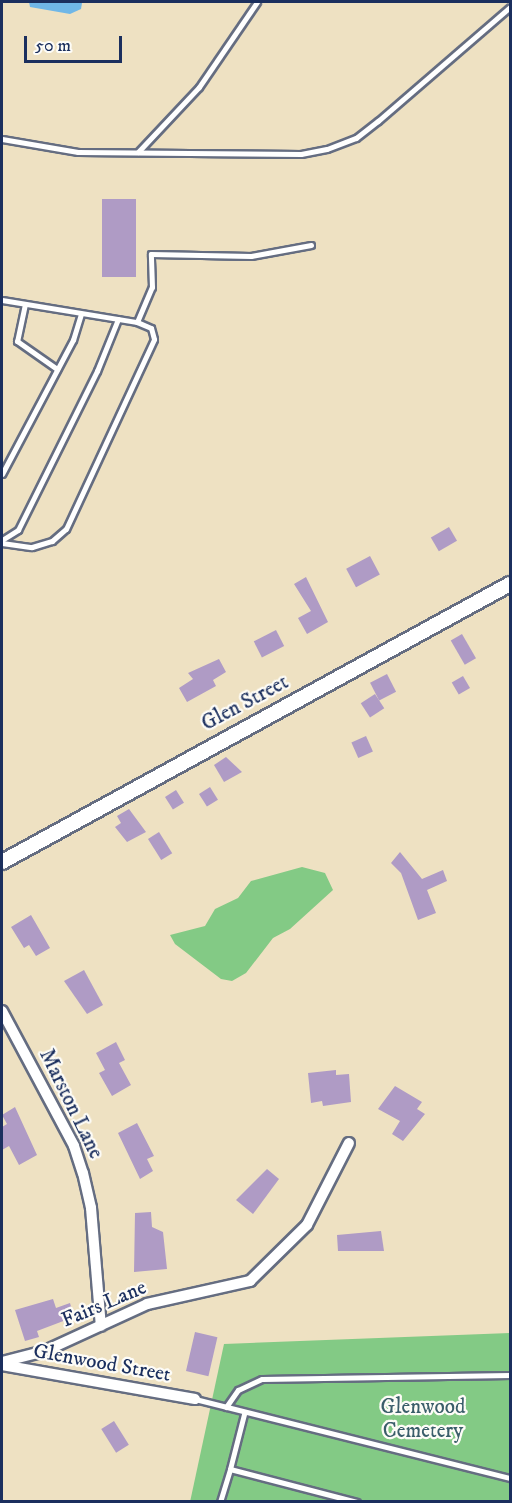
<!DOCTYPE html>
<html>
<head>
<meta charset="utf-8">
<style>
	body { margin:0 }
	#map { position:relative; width:512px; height:1503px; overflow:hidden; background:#eee1c2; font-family:"IM FELL DW Pica",serif }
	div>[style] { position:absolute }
	.green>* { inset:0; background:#83ca85 }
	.water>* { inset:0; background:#70b7e7 }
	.building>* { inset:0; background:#af9bc5; transform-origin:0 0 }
	.roads { filter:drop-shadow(2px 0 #656d81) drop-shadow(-2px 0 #656d81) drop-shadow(0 2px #656d81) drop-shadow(0 -2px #656d81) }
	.service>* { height:5px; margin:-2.5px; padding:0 2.5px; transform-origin:2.5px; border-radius:2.5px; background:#fff }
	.minor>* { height:10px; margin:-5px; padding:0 5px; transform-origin:5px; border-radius:5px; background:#fff }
	.tertiary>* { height:14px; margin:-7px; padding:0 7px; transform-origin:7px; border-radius:7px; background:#fff }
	span { translate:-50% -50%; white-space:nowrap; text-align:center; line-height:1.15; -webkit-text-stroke:4.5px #fdfcf7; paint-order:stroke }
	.street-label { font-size:21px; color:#1b2f5e }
	.park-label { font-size:21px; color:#3a5e6a }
	.frame { position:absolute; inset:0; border:3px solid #1b2f5e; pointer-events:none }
	.scale { position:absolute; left:24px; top:36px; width:98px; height:27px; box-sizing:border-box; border:3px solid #1b2f5e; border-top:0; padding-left:8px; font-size:18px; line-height:21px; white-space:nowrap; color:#1b2f5e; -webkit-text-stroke:4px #fdfcf7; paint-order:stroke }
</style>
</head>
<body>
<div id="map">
	<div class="green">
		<i style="clip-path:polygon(302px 867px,325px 873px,333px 890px,290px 929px,273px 938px,246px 973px,232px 981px,221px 979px,175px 944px,170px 935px,205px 926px,215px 909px,238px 898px,251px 881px)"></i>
		<i style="clip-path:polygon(510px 1333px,510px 1501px,190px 1502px,224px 1344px)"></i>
	</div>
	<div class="water">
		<i style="clip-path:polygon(29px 2px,82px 2px,82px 3px,81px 9px,70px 14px,30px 7px)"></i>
	</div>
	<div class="building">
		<i style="left:102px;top:199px;width:34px;height:78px"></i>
		<i style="left:449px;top:527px;width:16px;height:21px;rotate:60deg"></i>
		<i style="left:370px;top:556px;width:21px;height:27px;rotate:62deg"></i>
		<i style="clip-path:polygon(306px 577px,328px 622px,307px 634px,298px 618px,311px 611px,294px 584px)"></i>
		<i style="left:276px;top:630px;width:18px;height:25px;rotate:63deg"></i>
		<i style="left:462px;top:634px;width:28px;height:13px;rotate:60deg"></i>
		<i style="clip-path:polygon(219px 659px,226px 672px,213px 680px,216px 686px,187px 702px,179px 688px,193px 679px,188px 673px)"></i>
		<i style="left:387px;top:674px;width:20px;height:19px;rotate:63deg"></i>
		<i style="left:463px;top:676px;width:14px;height:13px;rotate:60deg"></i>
		<i style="left:375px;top:694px;width:17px;height:17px;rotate:57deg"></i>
		<i style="left:366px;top:736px;width:17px;height:16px;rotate:66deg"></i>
		<i style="clip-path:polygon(226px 757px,242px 772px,224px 782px,214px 765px)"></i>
		<i style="left:210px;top:787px;width:15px;height:13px;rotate:58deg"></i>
		<i style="left:176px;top:790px;width:15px;height:13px;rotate:58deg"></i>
		<i style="clip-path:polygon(129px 809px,146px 832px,127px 842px,115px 827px,121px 823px,117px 816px)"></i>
		<i style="left:159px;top:832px;width:25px;height:13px;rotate:58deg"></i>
		<i style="clip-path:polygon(400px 852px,422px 879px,443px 870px,447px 881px,427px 890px,436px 913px,418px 920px,401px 873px,391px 863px)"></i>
		<i style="clip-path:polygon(31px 915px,50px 948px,36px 956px,29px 945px,24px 948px,11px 927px)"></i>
		<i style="clip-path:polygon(84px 970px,103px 1005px,87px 1014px,64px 981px)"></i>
		<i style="clip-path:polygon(116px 1042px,125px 1060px,119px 1063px,131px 1085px,112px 1096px,99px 1073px,105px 1070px,96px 1053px)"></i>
		<i style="clip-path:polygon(336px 1070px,336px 1075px,349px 1074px,351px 1102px,323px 1106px,322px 1101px,311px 1103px,308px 1073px)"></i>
		<i style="clip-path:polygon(395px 1086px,422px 1102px,417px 1109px,425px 1114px,403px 1141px,392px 1134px,400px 1121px,378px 1109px)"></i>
		<i style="clip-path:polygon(15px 1107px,37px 1155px,19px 1165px,9px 1146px,2px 1150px,2px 1127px,7px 1124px,2px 1115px)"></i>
		<i style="clip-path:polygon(137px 1123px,154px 1156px,147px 1159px,153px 1171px,140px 1179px,118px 1133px)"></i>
		<i style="clip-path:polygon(267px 1169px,279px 1179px,253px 1214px,236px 1200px)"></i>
		<i style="clip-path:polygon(151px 1212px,152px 1227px,163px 1232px,167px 1269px,134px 1272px,135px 1213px)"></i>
		<i style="clip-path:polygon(381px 1231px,384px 1251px,338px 1251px,337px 1235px)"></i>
		<i style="clip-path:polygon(53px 1299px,56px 1308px,70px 1303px,74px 1317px,37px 1331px,39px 1337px,25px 1341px,15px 1310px)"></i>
		<i style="left:195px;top:1332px;width:23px;height:40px;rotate:13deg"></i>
		<i style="left:114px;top:1421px;width:28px;height:15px;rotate:58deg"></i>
	</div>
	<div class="roads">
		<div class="service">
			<i style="left:2px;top:139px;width:77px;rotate:9.7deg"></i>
			<i style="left:78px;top:152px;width:223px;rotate:0.5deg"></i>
			<i style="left:301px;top:154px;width:26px;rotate:-11deg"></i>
			<i style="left:327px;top:149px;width:31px;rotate:-21deg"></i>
			<i style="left:356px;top:138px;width:28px;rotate:-38deg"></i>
			<i style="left:378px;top:121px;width:174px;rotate:-40.8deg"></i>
			<i style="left:138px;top:152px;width:89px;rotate:-46.8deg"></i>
			<i style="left:199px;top:87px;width:103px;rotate:-55.7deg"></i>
			<i style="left:2px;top:300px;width:137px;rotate:9.3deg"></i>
			<i style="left:137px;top:322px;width:38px;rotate:-67deg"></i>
			<i style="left:152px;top:287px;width:33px;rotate:-92deg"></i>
			<i style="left:151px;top:254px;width:100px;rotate:1.1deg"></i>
			<i style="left:251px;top:256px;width:61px;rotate:-10.4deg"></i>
			<i style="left:25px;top:304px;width:38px;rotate:102deg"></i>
			<i style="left:17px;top:341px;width:49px;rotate:35deg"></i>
			<i style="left:2px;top:474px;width:152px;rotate:-62.1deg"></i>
			<i style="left:73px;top:340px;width:27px;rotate:-73deg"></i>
			<i style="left:2px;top:540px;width:19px;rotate:-32deg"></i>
			<i style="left:18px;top:530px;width:178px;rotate:-63.6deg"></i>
			<i style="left:97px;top:371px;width:56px;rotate:-68deg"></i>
			<i style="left:2px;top:543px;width:30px;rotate:8deg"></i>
			<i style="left:32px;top:547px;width:21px;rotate:-17deg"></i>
			<i style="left:52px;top:541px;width:18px;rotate:-41deg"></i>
			<i style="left:66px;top:529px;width:209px;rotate:-65.1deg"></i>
			<i style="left:154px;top:339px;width:11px;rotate:-105deg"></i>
			<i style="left:151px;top:328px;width:15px;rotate:-157deg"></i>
			<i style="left:195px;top:1399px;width:325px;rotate:14.1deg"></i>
			<i style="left:226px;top:1407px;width:21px;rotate:-55deg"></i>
			<i style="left:238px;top:1390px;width:26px;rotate:-25deg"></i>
			<i style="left:262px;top:1379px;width:248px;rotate:-0.9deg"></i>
			<i style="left:230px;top:1469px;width:57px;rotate:-75.7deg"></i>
			<i style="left:220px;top:1502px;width:34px;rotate:-73deg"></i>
			<i style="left:230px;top:1469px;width:131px;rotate:14.6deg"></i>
		</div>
		<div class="minor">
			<i style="left:2px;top:1011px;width:153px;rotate:61.9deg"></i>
			<i style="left:74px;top:1146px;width:28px;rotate:72deg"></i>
			<i style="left:83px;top:1173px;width:36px;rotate:77deg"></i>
			<i style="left:91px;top:1208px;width:118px;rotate:85.2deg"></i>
			<i style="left:2px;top:1362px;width:44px;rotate:-14.3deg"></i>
			<i style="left:45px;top:1351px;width:112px;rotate:-24.7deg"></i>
			<i style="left:147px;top:1304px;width:106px;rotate:-12.6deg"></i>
			<i style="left:250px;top:1281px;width:80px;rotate:-44.5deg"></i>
			<i style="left:307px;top:1225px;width:92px;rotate:-62.9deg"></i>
			<i style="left:2px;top:1365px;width:196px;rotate:10deg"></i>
		</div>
		<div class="tertiary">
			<i style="left:2px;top:862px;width:579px;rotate:-28.69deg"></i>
		</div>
	</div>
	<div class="street-label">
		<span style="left:245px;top:703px;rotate:-28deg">Glen Street</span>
		<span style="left:71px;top:1104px;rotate:64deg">Marston Lane</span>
		<span style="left:104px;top:1304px;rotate:-23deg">Fairs Lane</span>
		<span style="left:102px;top:1363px;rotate:10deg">Glenwood Street</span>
	</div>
	<div class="park-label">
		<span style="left:423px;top:1419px">Glenwood<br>Cemetery</span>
	</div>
	<div class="frame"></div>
	<div class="scale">50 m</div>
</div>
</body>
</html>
